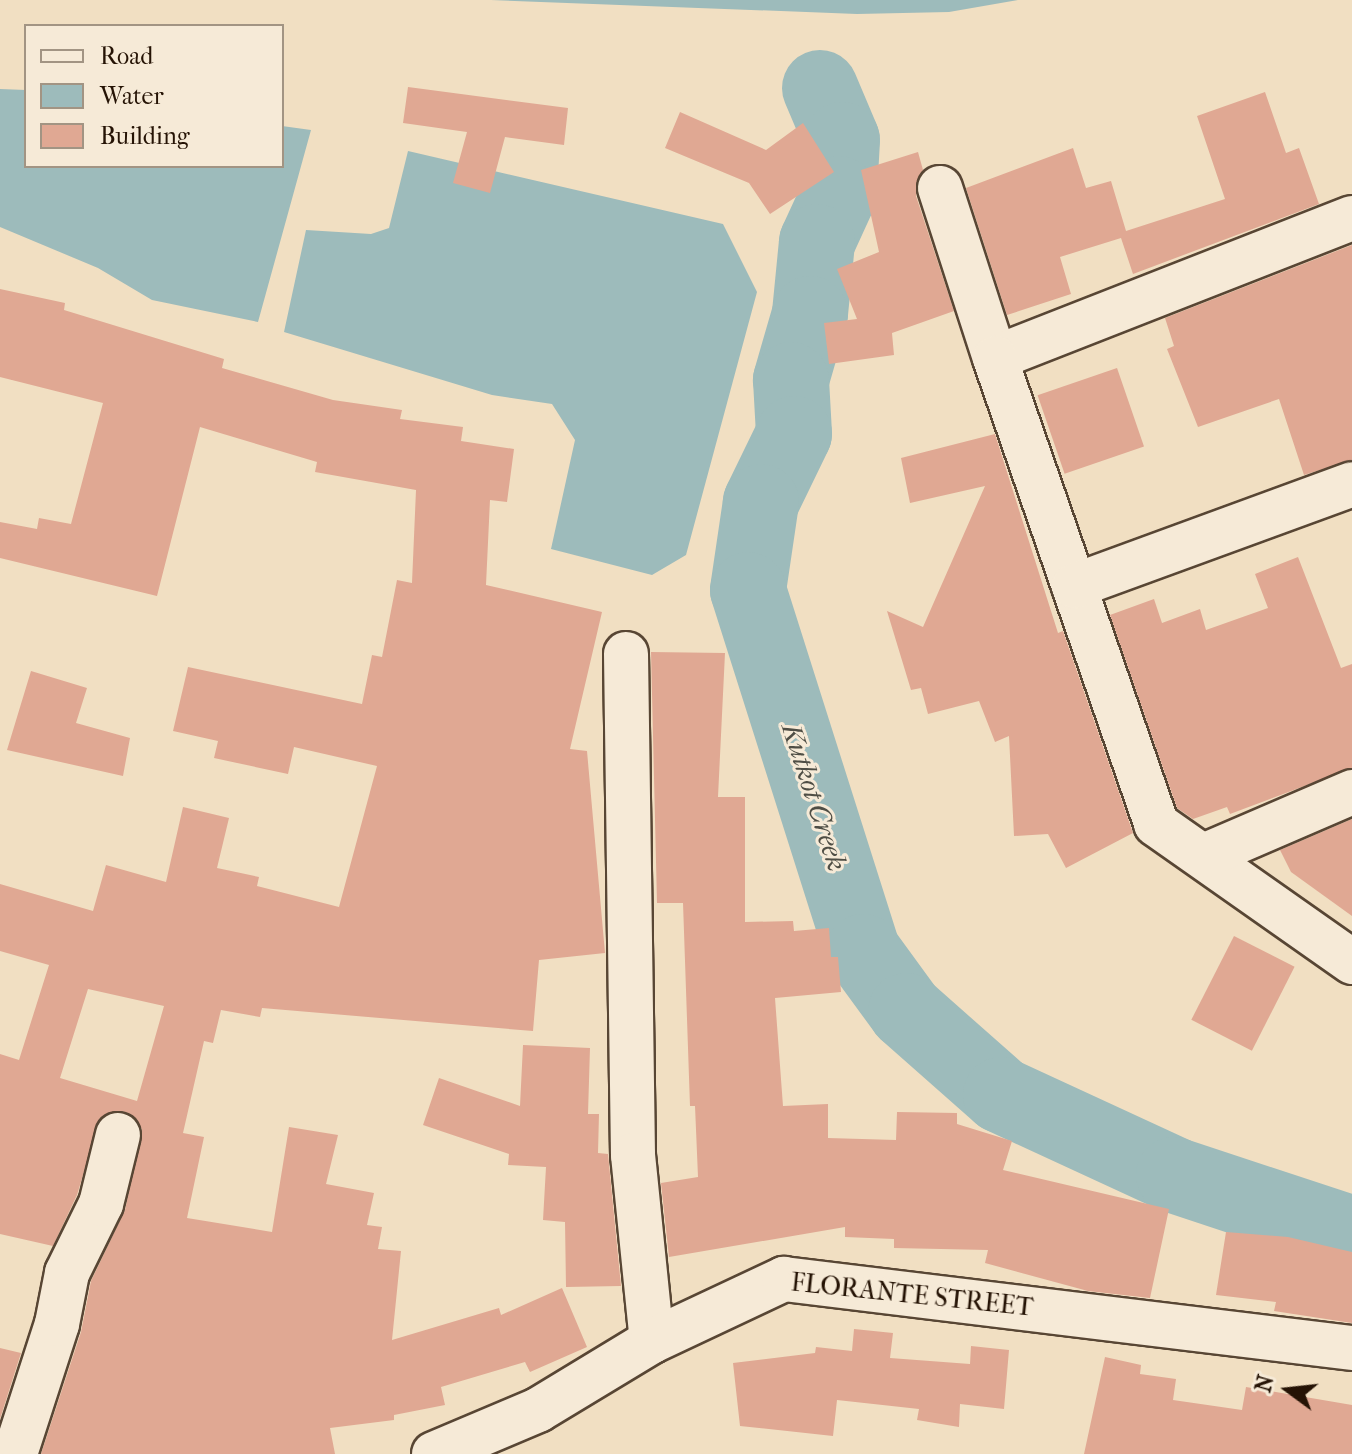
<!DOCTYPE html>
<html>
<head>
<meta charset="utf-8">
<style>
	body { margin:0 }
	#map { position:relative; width:1352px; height:1454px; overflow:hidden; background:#f1dfc2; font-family:"IM FELL French Canon",serif }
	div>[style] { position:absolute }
	.water>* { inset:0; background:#9dbbbb }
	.river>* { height:76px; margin:-38px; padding:0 38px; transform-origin:38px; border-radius:38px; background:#9dbbbb }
	.building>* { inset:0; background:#e0a893; transform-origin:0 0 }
	.roads { filter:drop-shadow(2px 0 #584634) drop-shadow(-2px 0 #584634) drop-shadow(0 2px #584634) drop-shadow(0 -2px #584634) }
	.minor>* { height:44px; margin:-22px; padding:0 22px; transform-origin:22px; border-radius:22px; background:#f6ead7 }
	span { translate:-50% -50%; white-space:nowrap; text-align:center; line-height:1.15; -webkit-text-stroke:6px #f6ead7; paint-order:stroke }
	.street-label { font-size:26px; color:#251305 }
	.water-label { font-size:28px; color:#4f4e45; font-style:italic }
	.legend { position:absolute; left:24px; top:24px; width:260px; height:144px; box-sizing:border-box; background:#f6ead7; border:2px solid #a29483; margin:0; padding:10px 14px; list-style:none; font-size:24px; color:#251305 }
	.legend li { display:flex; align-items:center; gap:16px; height:40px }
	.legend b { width:40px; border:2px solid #a29483 }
	.north { position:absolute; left:1248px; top:1350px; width:80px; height:80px; -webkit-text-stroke:6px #f6ead7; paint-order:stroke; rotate:285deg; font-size:22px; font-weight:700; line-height:32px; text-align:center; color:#251305 }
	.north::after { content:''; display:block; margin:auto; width:28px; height:36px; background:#251305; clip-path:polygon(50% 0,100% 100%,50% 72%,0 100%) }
</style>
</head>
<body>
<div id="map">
	<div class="water">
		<i style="clip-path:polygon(491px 0,1018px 0,949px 12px,857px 14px)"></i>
		<i style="clip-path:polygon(0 89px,26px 90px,26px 166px,282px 166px,282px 126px,311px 130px,258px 322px,152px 300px,98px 268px,0 227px)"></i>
		<i style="clip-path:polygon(408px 151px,723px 224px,757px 292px,686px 555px,652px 575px,551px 549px,575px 440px,552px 404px,492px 395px,284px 332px,306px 230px,371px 234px,389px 228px)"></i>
	</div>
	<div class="river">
		<i style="left:820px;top:88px;width:56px;rotate:67.1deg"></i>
		<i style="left:842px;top:140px;width:54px;rotate:93.2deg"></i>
		<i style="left:839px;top:194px;width:53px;rotate:114.6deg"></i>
		<i style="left:817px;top:242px;width:72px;rotate:95.6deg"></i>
		<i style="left:810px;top:314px;width:69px;rotate:106.1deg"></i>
		<i style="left:791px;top:380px;width:54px;rotate:86.8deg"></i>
		<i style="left:794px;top:434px;width:76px;rotate:115.9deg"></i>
		<i style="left:761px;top:502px;width:89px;rotate:98.4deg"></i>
		<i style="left:748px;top:590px;width:380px;rotate:72.4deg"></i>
		<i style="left:863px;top:952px;width:73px;rotate:53.9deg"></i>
		<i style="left:906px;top:1011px;width:127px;rotate:41.5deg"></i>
		<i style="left:1001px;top:1095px;width:191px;rotate:24.8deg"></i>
		<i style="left:1174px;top:1175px;width:188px;rotate:18.3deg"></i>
	</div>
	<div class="building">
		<i style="clip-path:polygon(408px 87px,568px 108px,564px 145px,505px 137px,490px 193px,453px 183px,467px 132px,403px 123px)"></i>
		<i style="clip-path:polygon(1265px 92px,1286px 153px,1299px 148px,1319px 204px,1133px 274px,1121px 238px,1060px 257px,1071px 294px,1007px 315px,966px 188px,1073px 148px,1086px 188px,1111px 181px,1126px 231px,1225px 199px,1197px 116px)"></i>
		<i style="clip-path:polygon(680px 112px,766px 150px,803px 123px,834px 172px,770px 214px,749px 183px,665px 148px)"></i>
		<i style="clip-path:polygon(918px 152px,923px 170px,916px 196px,954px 311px,892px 333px,894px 355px,829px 364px,824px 323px,857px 319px,837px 269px,879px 252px,861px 170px)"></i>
		<i style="clip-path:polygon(1352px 245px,1352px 460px,1304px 475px,1279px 399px,1198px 427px,1167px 349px,1174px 346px,1165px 318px)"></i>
		<i style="clip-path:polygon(evenodd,0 289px,65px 303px,64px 310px,224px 359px,222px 368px,333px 400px,402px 410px,400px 419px,463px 427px,461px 441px,514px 449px,507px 502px,490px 500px,486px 585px,602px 612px,570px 749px,587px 751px,605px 953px,539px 960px,533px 1031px,262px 1008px,260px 1017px,221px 1010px,213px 1043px,204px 1041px,183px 1133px,204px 1137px,187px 1218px,272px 1232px,289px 1127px,338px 1135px,326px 1184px,374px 1193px,367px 1225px,382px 1227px,378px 1249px,401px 1251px,392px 1340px,499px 1308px,501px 1315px,562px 1288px,587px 1347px,530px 1372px,525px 1362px,441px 1387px,445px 1405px,394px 1415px,394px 1420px,330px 1428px,335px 1454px,41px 1454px,81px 1332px,91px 1281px,125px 1210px,142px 1129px,123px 1111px,100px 1118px,77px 1195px,53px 1246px,0 1234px,0 1054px,19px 1060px,49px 965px,0 951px,0 884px,93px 911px,106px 865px,166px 882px,183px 807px,229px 818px,217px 868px,259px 877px,257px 886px,339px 907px,377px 766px,294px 747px,288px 774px,214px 758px,218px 741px,173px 731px,188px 667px,362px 704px,372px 655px,382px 657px,397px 580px,412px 583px,416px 490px,315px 472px,317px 462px,200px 427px,157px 596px,0 558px,0 522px,37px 529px,39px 518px,71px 524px,103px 403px,0 377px,0 289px,88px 989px,164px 1006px,137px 1101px,60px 1078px,88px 989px)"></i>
		<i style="left:1117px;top:368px;width:83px;height:84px;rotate:71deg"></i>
		<i style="clip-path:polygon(995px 434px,1058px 633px,1063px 631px,1133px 833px,1066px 868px,1048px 834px,1014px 836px,1009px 736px,995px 742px,979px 701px,928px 714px,921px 688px,911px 690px,887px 611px,923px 627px,985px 486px,910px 503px,901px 458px)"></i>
		<i style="clip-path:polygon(1298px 557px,1341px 668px,1352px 664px,1352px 768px,1230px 814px,1227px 807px,1193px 819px,1177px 808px,1110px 615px,1154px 599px,1162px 623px,1200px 609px,1206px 630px,1268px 608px,1255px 574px)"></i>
		<i style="clip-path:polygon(651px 652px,725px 653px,718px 797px,745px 797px,745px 922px,793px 921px,794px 931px,829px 928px,831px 957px,838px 957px,841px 992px,775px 998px,783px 1106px,828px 1104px,828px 1138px,896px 1140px,897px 1112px,957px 1113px,957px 1124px,1012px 1141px,1003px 1170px,1169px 1209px,1150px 1298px,1088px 1291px,985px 1263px,988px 1250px,894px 1248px,894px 1239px,845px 1237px,845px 1227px,669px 1257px,661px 1183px,698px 1177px,695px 1106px,690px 1106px,683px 903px,657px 903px)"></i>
		<i style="clip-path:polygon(31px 671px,87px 688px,76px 723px,130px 738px,123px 776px,7px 750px)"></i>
		<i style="clip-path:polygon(1352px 819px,1352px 916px,1291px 872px,1280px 850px)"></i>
		<i style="left:1234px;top:936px;width:68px;height:94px;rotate:27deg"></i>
		<i style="clip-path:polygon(523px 1045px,590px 1048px,588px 1114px,599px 1114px,598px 1153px,608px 1154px,621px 1286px,566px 1287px,565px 1222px,543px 1220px,546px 1167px,508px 1165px,509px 1154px,423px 1125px,439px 1078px,520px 1106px)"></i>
		<i style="clip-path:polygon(1226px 1232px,1288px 1237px,1352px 1252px,1352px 1323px,1274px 1311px,1276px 1302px,1216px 1295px)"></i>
		<i style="clip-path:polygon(854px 1329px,893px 1333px,890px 1358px,970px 1364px,971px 1346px,1009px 1350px,1004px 1409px,960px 1404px,959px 1427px,917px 1420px,919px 1409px,837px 1400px,833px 1436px,740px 1426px,733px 1363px,815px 1353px,816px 1347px,852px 1351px)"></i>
		<i style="clip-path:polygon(0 1348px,21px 1353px,0 1419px)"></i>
		<i style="clip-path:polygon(1105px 1357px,1141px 1365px,1140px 1374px,1176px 1379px,1173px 1400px,1242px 1410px,1246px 1387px,1352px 1405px,1352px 1454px,1084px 1454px)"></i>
	</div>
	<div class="roads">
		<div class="minor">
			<i style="left:940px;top:188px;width:179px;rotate:72.1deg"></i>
			<i style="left:1352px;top:218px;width:383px;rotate:158.6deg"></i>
			<i style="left:995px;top:358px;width:493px;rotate:70.9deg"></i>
			<i style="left:1156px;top:824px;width:240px;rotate:35.1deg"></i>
			<i style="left:1074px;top:586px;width:296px;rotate:-20.1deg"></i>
			<i style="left:626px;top:654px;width:501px;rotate:89.2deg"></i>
			<i style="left:633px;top:1155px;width:187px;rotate:84.2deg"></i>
			<i style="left:1206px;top:855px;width:159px;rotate:-23.3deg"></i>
			<i style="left:15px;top:1454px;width:137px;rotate:-72.1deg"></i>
			<i style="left:57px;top:1324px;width:52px;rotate:-78.9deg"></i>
			<i style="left:67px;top:1273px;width:77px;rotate:-63.8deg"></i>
			<i style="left:101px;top:1204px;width:71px;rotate:-76.2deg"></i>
			<i style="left:434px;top:1454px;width:113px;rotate:-22.9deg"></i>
			<i style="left:538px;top:1410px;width:133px;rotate:-31.2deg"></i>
			<i style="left:652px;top:1341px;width:146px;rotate:-25.2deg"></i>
			<i style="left:784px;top:1279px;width:572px;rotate:6.93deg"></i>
		</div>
	</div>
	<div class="street-label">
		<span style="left:912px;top:1295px;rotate:6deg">FLORANTE STREET</span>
	</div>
	<div class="water-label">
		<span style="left:814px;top:797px;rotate:72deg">Kutkot Creek</span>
	</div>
	<ul class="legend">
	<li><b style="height:10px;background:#f6ead7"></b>Road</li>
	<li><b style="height:22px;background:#9dbbbb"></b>Water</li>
	<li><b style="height:22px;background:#e0a893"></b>Building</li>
	</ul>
	<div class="north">N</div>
</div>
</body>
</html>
